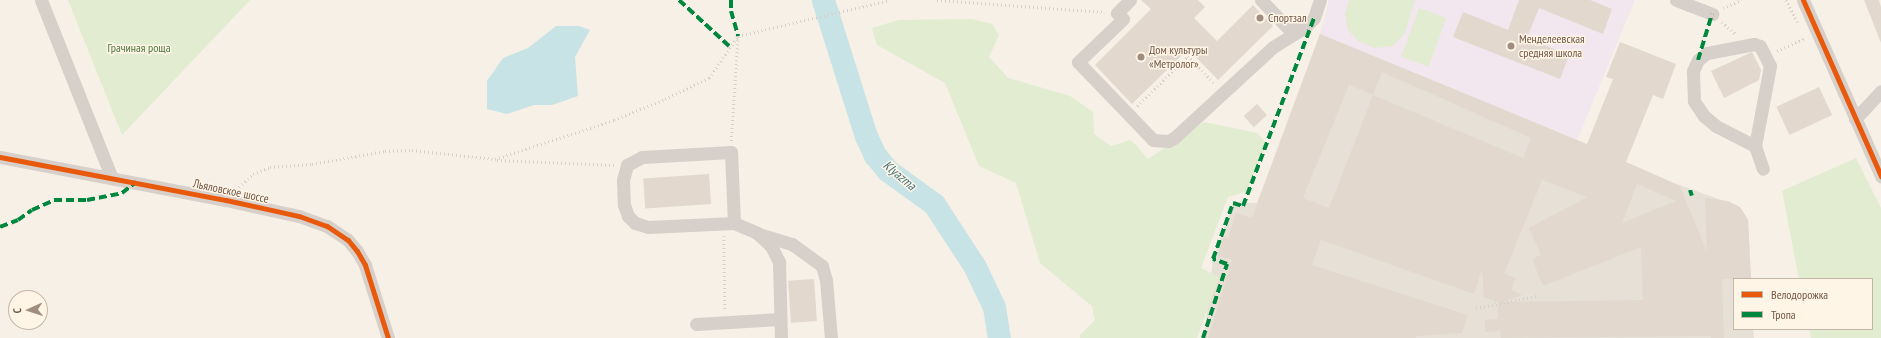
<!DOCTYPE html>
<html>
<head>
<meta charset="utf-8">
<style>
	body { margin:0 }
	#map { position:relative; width:1881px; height:338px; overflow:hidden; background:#f6f0e6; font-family:"PT Sans Narrow",sans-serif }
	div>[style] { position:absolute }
	.industrial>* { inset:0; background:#e7e0d7 }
	.education>* { inset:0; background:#f2e6ef }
	.green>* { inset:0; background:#e1ecd1; transform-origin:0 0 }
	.water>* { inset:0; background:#c8e3e5 }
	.river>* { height:23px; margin:-11.5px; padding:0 11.5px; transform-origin:11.5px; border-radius:11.5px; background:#c8e3e5 }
	.building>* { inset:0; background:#e2d8ce; transform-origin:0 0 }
	.path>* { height:2.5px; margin-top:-1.25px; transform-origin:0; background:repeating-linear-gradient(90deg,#d7cfc8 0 1px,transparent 0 4px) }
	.minor>* { height:13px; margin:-6.5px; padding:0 6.5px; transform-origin:6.5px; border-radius:6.5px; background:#d7cfc9 }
	.quiet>* { height:4px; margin-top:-2px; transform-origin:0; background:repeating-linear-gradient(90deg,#00873e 0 8px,transparent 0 12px) }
	.cycleway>* { height:5px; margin:-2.5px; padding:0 2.5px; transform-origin:2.5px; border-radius:2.5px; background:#e8590c }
	.dots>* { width:11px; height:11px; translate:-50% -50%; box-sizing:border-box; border:2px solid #fff5e6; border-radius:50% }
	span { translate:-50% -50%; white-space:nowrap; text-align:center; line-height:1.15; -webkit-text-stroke:3px #fff5e6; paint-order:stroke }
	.poi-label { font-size:12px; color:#715748 }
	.left { translate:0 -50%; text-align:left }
	.park-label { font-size:12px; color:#507841 }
	.street-label { font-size:12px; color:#715748 }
	.water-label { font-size:13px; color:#3f737e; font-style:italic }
	.legend { position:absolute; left:1733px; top:278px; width:140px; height:52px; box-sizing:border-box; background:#fff5e6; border:1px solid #c6b6a7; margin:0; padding:5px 7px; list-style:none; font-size:12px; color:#715748 }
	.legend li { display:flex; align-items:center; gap:8px; height:20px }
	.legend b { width:20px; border:1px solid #c6b6a7 }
	.north { position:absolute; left:8px; top:290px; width:40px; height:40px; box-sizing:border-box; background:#fff5e6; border:1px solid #c6b6a7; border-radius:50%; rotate:267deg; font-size:11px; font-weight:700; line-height:16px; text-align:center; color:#715748 }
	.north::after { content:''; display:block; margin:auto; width:14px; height:18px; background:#a08d7f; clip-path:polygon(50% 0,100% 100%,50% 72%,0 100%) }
</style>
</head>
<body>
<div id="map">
	<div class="industrial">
		<i style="clip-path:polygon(1320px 34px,1473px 96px,1674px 183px,1740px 207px,1748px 220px,1751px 279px,1734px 279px,1734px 329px,1753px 329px,1754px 338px,1204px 338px,1213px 259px,1233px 203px,1257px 203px)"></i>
	</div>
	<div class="education">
		<i style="clip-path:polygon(1329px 0,1635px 0,1577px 140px,1320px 34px)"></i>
	</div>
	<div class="green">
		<i style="clip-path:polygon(68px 0,250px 0,122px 135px)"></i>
		<i style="clip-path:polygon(1349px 0,1415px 0,1405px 33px,1399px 40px,1393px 46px,1375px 48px,1358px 41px,1348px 30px,1345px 14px)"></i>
		<i style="left:1419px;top:8px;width:29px;height:52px;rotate:20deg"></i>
		<i style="clip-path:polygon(971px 19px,992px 24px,999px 35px,989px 57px,1008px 78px,1070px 96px,1093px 112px,1094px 134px,1111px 146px,1131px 140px,1148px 159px,1204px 122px,1257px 133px,1267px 144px,1246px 192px,1228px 197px,1201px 268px,1219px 277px,1197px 338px,1080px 338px,1080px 335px,1095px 320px,1092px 306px,1040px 263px,1016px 183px,979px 166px,945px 83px,877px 45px,872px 28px,899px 20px)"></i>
		<i style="clip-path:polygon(1856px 158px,1881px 208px,1881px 338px,1811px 338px,1809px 329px,1872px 329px,1872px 279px,1799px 279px,1782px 191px)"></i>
	</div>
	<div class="water">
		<i style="clip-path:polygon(556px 26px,579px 26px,590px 30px,575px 57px,578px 96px,552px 105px,534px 105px,507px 114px,487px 109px,487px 81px,503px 58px,528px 48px)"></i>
	</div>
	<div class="river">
		<i style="left:823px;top:0;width:143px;rotate:72.5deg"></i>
		<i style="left:866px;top:136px;width:21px;rotate:65deg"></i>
		<i style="left:875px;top:155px;width:19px;rotate:51deg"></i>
		<i style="left:887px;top:170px;width:58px;rotate:35.9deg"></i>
		<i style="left:934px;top:204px;width:75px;rotate:56.9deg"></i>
		<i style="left:975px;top:267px;width:44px;rotate:64.6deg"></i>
		<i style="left:994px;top:307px;width:31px;rotate:81deg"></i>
	</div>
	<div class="building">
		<i style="clip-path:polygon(1141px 0,1198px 0,1205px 7px,1194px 18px,1217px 41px,1253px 5px,1273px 26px,1218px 80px,1188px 49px,1132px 104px,1095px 65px,1151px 9px)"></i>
		<i style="clip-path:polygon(1519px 0,1590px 0,1612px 9px,1603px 34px,1539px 8px,1527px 38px,1569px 55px,1560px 79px,1453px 37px,1463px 12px,1508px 30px)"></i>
		<i style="clip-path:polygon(1864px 0,1879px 0,1881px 7px,1881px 43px)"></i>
		<i style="clip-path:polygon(evenodd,1320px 34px,1587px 144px,1613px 79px,1606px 77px,1620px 42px,1676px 64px,1663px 99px,1653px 95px,1626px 162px,1680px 186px,1707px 252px,1705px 198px,1728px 201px,1740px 207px,1748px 220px,1751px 279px,1722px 279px,1724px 338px,1711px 338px,1711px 336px,1501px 338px,1500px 331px,1485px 332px,1485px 320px,1498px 319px,1498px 303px,1500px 303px,1484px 297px,1482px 269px,1474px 294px,1321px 240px,1312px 265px,1468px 315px,1462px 333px,1416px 336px,1416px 338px,1208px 338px,1232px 260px,1218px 256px,1224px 237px,1228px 238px,1236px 213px,1252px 218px,1320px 34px,1382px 72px,1531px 138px,1523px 158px,1373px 95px,1382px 72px,1320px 34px,1349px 85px,1373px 95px,1329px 208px,1303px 198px,1349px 85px,1320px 34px,1542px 180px,1587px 197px,1529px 228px,1541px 255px,1532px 259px,1543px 286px,1641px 247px,1643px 300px,1503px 302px,1522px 295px,1511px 290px,1516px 278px,1504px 274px,1542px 180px,1320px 34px,1637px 184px,1676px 201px,1622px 223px,1637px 184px)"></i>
		<i style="clip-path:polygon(1752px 52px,1761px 70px,1759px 80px,1724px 98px,1711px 71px)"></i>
		<i style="left:1819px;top:87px;width:31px;height:47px;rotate:65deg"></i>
		<i style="left:1257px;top:104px;width:15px;height:18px;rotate:48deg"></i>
		<i style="left:709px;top:174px;width:30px;height:66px;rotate:86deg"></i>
		<i style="left:814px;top:279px;width:42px;height:26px;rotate:86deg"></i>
	</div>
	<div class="path">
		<i style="left:937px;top:0;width:168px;rotate:4.1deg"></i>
		<i style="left:1786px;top:0;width:26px;rotate:62deg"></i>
		<i style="left:1723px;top:8px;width:20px;rotate:-24deg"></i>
		<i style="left:1722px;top:22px;width:18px;rotate:41deg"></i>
		<i style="left:1777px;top:51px;width:31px;rotate:-25deg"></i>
		<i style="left:1137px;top:106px;width:71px;rotate:-44.4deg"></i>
		<i style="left:1188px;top:56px;width:39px;rotate:46deg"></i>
		<i style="left:731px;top:141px;width:105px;rotate:-86.2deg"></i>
		<i style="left:497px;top:160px;width:117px;rotate:2.4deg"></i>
		<i style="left:236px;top:190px;width:23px;rotate:-43deg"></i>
		<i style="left:253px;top:174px;width:18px;rotate:-22deg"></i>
		<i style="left:270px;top:167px;width:42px;rotate:-4.1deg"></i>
		<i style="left:312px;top:164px;width:74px;rotate:-10.1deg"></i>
		<i style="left:385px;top:151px;width:27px;rotate:-2deg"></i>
		<i style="left:412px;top:150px;width:83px;rotate:6.2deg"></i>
		<i style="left:495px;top:159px;width:125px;rotate:-18.1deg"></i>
		<i style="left:614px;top:120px;width:55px;rotate:-22.4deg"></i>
		<i style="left:665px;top:99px;width:49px;rotate:-25.5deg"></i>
		<i style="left:709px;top:78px;width:51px;rotate:-55.4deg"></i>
		<i style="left:738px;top:36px;width:156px;rotate:-13.3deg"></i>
		<i style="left:724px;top:236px;width:75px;rotate:89.2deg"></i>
		<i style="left:1476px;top:308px;width:62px;rotate:-11.1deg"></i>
	</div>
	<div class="minor">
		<i style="left:41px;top:0;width:192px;rotate:68.3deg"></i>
		<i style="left:1130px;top:0;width:18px;rotate:135deg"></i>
		<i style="left:1117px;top:13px;width:8px;rotate:45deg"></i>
		<i style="left:1123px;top:19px;width:62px;rotate:136.3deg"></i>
		<i style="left:1078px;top:62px;width:108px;rotate:46.1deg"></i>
		<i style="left:1153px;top:140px;width:15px;rotate:4deg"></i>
		<i style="left:1168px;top:141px;width:7px;rotate:-27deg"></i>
		<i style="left:1174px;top:138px;width:134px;rotate:-42.6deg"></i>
		<i style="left:1273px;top:47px;width:36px;rotate:-32deg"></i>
		<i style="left:1261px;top:0;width:37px;rotate:46deg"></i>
		<i style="left:1287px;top:27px;width:9px;rotate:18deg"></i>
		<i style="left:1296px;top:30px;width:8px;rotate:-14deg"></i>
		<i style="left:1304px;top:28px;width:14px;rotate:-45deg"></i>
		<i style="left:1314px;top:18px;width:19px;rotate:-72deg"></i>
		<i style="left:1676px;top:0;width:39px;rotate:21deg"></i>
		<i style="left:1803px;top:0;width:193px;rotate:66.1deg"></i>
		<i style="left:1855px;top:119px;width:38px;rotate:-47deg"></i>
		<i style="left:1755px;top:146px;width:44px;rotate:-152.9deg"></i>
		<i style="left:1716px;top:126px;width:16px;rotate:-140deg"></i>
		<i style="left:1704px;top:116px;width:18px;rotate:-124deg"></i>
		<i style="left:1694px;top:101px;width:30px;rotate:-92deg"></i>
		<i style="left:1693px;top:71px;width:12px;rotate:-66deg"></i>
		<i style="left:1698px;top:60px;width:11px;rotate:-38deg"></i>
		<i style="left:1707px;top:53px;width:48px;rotate:-10.8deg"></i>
		<i style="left:1754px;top:44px;width:6px;rotate:18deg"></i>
		<i style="left:1760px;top:46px;width:22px;rotate:63deg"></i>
		<i style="left:1770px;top:66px;width:81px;rotate:100.6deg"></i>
		<i style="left:1755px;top:146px;width:24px;rotate:71deg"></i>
		<i style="left:0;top:157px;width:230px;rotate:10.8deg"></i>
		<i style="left:226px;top:200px;width:75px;rotate:12.4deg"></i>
		<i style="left:299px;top:216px;width:30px;rotate:20deg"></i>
		<i style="left:327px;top:226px;width:25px;rotate:34deg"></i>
		<i style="left:348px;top:240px;width:14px;rotate:51deg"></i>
		<i style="left:357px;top:251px;width:16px;rotate:60deg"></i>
		<i style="left:365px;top:265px;width:77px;rotate:72.5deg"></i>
		<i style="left:734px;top:223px;width:71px;rotate:-92.4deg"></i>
		<i style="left:731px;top:152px;width:89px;rotate:176.8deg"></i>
		<i style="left:642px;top:157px;width:17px;rotate:152deg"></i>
		<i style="left:627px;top:165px;width:16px;rotate:105deg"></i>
		<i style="left:623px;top:180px;width:25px;rotate:88deg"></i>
		<i style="left:624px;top:205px;width:12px;rotate:70deg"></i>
		<i style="left:628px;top:216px;width:10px;rotate:45deg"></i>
		<i style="left:635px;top:223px;width:14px;rotate:17deg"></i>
		<i style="left:648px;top:227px;width:86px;rotate:-2.7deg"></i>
		<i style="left:734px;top:223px;width:25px;rotate:23deg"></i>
		<i style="left:757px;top:233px;width:19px;rotate:43deg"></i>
		<i style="left:771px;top:246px;width:18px;rotate:63deg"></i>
		<i style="left:779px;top:262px;width:76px;rotate:88.5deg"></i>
		<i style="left:759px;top:234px;width:34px;rotate:17deg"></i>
		<i style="left:792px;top:244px;width:37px;rotate:36deg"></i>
		<i style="left:822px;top:266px;width:15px;rotate:74deg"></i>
		<i style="left:826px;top:280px;width:58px;rotate:85.1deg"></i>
		<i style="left:696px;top:324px;width:84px;rotate:-3.4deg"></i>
	</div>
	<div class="quiet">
		<i style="left:679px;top:0;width:68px;rotate:42.6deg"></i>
		<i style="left:731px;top:0;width:11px;rotate:90deg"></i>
		<i style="left:731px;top:11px;width:26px;rotate:74deg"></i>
		<i style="left:1698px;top:60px;width:48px;rotate:-73.1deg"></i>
		<i style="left:1690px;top:190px;width:6px;rotate:72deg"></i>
		<i style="left:0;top:227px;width:19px;rotate:-21deg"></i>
		<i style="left:18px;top:220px;width:17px;rotate:-36deg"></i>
		<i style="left:32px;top:210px;width:24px;rotate:-24deg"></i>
		<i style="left:54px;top:200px;width:33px"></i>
		<i style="left:87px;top:200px;width:36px;rotate:-11deg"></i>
		<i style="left:122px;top:193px;width:18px;rotate:-38deg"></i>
		<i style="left:1203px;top:338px;width:78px;rotate:-72deg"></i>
		<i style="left:1227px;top:264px;width:15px;rotate:-160deg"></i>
		<i style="left:1213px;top:259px;width:59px;rotate:-70.3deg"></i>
		<i style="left:1233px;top:203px;width:10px;rotate:17deg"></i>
		<i style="left:1243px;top:206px;width:201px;rotate:-69.3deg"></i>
	</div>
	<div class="cycleway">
		<i style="left:1803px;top:0;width:193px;rotate:66.1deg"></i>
		<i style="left:0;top:157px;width:230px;rotate:10.8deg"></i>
		<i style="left:226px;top:200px;width:75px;rotate:12.4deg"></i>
		<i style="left:299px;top:216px;width:30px;rotate:20deg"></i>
		<i style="left:327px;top:226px;width:25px;rotate:34deg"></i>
		<i style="left:348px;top:240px;width:14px;rotate:51deg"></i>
		<i style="left:357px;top:251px;width:16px;rotate:60deg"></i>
		<i style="left:365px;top:265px;width:77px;rotate:72.5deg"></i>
	</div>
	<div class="dots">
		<i style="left:1260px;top:18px;background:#a08d7f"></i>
		<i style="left:1511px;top:46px;background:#a08d7f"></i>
		<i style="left:1141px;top:57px;background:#a08d7f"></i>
	</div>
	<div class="poi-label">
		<span class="left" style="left:1268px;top:18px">Спортзал</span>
		<span class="left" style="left:1519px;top:46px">Менделеевская<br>средняя школа</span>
		<span class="left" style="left:1149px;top:57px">Дом культуры<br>«Метролог»</span>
	</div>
	<div class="park-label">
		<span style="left:139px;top:48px">Грачиная роща</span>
	</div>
	<div class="street-label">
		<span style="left:231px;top:191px;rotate:12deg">Льяловское шоссе</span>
	</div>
	<div class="water-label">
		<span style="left:899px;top:176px;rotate:40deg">Klyazma</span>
	</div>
	<ul class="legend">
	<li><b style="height:5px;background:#e8590c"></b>Велодорожка</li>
	<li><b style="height:5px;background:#00873e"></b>Тропа</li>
	</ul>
	<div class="north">С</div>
</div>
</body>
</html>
